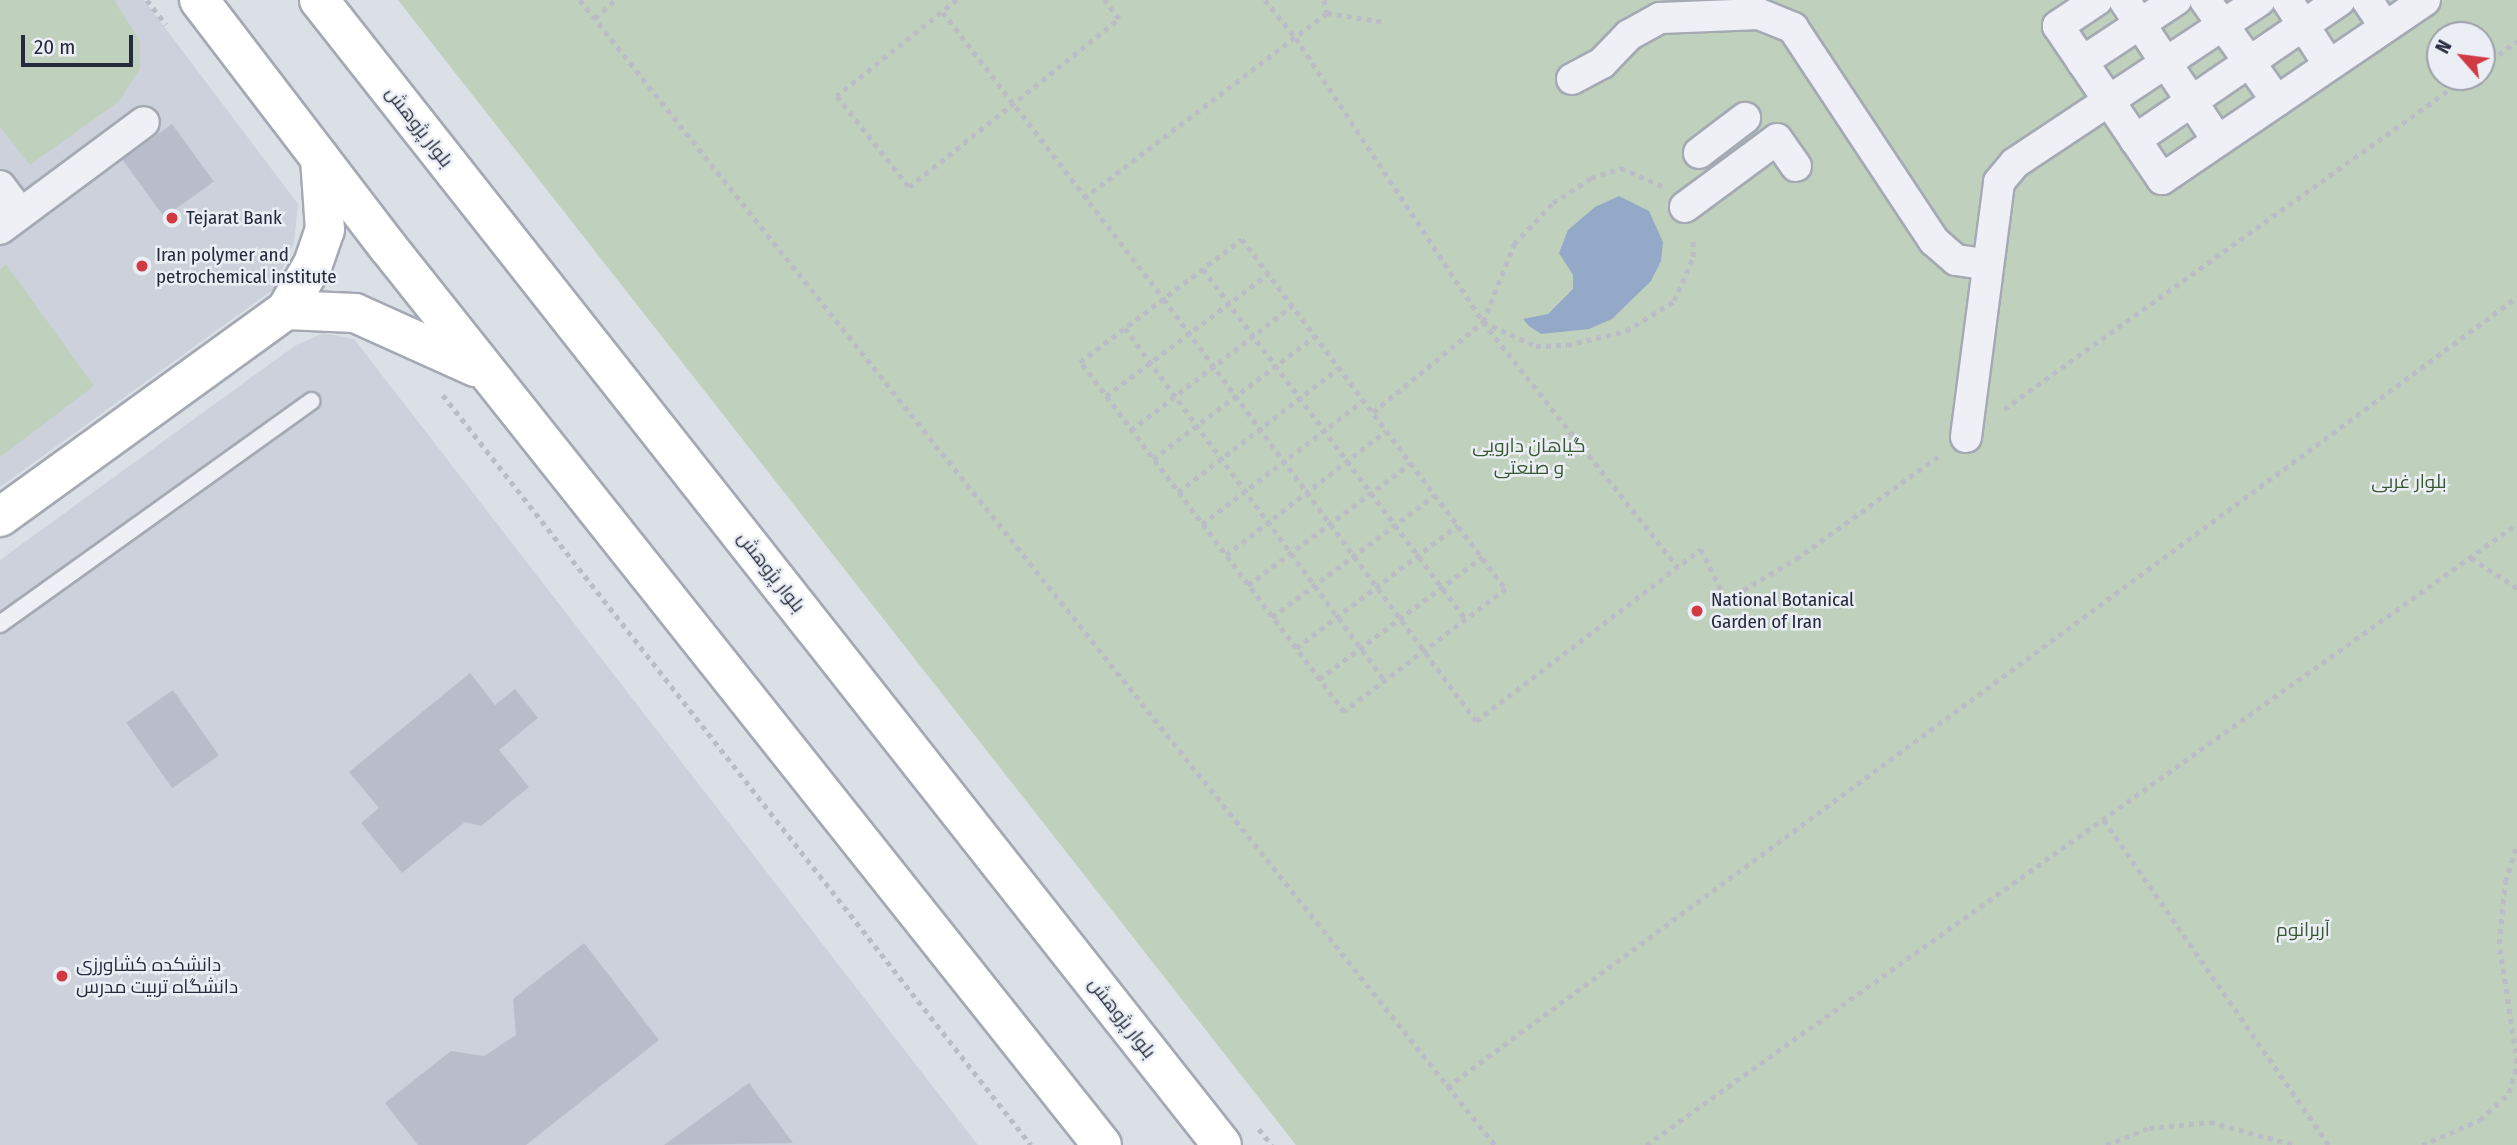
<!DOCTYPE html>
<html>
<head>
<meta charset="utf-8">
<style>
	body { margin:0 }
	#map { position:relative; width:2517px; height:1145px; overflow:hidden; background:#dbdfe6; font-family:"Fira Sans Condensed",Cairo,sans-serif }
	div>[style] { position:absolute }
	.built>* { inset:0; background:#cdd1db }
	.green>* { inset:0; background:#bfd1bc }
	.water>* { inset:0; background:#94a9c8 }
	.building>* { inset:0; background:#b9bdc9; transform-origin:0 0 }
	.path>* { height:4.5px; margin-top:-2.25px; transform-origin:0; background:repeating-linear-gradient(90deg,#babdc5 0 5px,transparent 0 10px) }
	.roads { filter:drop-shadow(2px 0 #a4a9b3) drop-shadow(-2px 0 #a4a9b3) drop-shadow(0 2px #a4a9b3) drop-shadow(0 -2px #a4a9b3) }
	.lane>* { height:16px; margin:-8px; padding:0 8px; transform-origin:8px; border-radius:8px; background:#eef0f5 }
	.street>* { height:30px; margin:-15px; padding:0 15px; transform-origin:15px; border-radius:15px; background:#eef0f5 }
	.secondary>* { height:38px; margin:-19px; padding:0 19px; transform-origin:19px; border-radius:19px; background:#fff }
	.dots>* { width:19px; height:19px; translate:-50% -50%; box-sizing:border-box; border:4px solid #ebeef4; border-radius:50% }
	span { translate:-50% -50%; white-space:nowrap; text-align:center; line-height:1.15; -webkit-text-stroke:5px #ebeef4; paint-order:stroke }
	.street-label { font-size:19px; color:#252b3d }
	.poi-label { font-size:19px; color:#252b3d }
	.left { translate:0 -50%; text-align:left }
	.park-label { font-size:19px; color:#365932 }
	.north { position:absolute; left:2426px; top:21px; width:70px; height:70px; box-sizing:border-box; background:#ebeef4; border:2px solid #9ca0ab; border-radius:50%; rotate:298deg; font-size:19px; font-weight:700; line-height:28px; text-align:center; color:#252b3d }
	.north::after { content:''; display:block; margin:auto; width:24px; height:32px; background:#d23a43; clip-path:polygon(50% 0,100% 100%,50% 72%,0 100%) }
	.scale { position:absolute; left:21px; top:35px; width:112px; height:32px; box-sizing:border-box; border:4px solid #252b3d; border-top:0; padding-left:9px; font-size:21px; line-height:24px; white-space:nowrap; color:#252b3d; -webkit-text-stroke:5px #ebeef4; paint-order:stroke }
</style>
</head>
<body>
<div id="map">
	<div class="built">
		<i style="clip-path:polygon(0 0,144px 0,298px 204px,294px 242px,274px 289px,0 487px)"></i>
		<i style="clip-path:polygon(324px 333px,354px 339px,978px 1145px,0 1145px,0 560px,296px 345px)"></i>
	</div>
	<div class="green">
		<i style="clip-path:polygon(0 0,114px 0,140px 41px,140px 69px,118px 102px,30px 165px,0 127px)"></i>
		<i style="clip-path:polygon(evenodd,398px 0,2517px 0,2517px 1145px,1296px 1145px,398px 0,2440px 35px,2482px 35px,2482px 77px,2440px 77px,2440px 35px)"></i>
		<i style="clip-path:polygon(6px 264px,94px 386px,0 457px,0 269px)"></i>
	</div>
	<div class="water">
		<i style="clip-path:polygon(1619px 196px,1649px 211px,1663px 242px,1661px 261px,1651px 281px,1612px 319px,1589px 329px,1541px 334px,1529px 326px,1523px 319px,1548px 314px,1573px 289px,1573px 275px,1559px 253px,1568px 230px,1595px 207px)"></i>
	</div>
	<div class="building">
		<i style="left:172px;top:124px;width:71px;height:61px;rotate:54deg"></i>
		<i style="clip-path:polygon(470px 673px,495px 705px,515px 689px,538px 718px,499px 750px,529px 787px,481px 826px,465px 822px,402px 873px,361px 823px,379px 808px,349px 772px)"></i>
		<i style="left:173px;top:690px;width:80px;height:57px;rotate:55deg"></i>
		<i style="clip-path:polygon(584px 943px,659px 1040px,526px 1145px,418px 1145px,385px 1103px,451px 1051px,484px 1056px,516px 1035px,513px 999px)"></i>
		<i style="clip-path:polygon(749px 1083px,793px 1143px,664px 1145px)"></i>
	</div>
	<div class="path">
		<i style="left:147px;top:0;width:31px;rotate:52deg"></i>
		<i style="left:580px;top:0;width:1466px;rotate:51.37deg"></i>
		<i style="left:957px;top:0;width:154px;rotate:141.3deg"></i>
		<i style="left:837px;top:96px;width:116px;rotate:51.6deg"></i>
		<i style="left:909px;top:187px;width:269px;rotate:-38.7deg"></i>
		<i style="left:1119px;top:19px;width:24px;rotate:-128deg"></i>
		<i style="left:1265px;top:0;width:49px;rotate:50.8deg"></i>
		<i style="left:1296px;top:38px;width:340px;rotate:56.6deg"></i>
		<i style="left:1483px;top:322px;width:313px;rotate:51.5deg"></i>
		<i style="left:1324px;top:0;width:13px;rotate:77deg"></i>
		<i style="left:943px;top:12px;width:362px;rotate:52.4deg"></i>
		<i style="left:1164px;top:299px;width:525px;rotate:53.52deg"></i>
		<i style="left:1476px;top:721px;width:283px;rotate:-37.4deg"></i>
		<i style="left:1701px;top:549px;width:57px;rotate:63.9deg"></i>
		<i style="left:1726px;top:600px;width:81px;rotate:-30.4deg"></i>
		<i style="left:1796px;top:559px;width:178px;rotate:-35.8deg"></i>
		<i style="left:595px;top:18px;width:27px;rotate:-42deg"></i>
		<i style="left:2482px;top:66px;width:43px;rotate:-35.5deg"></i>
		<i style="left:1084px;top:198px;width:305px;rotate:-37.3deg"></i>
		<i style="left:1327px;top:13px;width:59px;rotate:8.8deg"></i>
		<i style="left:1242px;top:239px;width:438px;rotate:53deg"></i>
		<i style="left:1506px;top:589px;width:203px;rotate:142.8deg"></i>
		<i style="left:1344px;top:712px;width:438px;rotate:-127deg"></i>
		<i style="left:1080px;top:362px;width:203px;rotate:-37.2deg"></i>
		<i style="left:1203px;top:269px;width:438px;rotate:53.1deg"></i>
		<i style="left:1483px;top:322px;width:58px;rotate:24.4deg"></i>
		<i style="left:1536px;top:346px;width:31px;rotate:-2deg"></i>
		<i style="left:1567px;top:345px;width:61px;rotate:-13.3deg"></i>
		<i style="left:1626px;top:331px;width:57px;rotate:-32deg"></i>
		<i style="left:1674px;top:301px;width:48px;rotate:-66.6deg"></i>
		<i style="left:1693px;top:257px;width:17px;rotate:-90deg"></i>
		<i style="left:1125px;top:328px;width:438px;rotate:53.6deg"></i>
		<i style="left:443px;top:395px;width:953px;rotate:51.9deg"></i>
		<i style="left:1106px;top:396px;width:203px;rotate:-37deg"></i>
		<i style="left:2004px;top:409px;width:570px;rotate:-35.64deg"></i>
		<i style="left:1373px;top:412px;width:142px;rotate:-39.3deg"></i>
		<i style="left:1483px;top:322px;width:84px;rotate:-68.3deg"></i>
		<i style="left:1514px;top:244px;width:57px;rotate:-46.4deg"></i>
		<i style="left:1553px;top:203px;width:45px;rotate:-33.3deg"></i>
		<i style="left:1591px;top:178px;width:32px;rotate:-18deg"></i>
		<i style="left:1621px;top:168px;width:45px;rotate:23.7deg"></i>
		<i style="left:1131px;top:430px;width:203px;rotate:-37.6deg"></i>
		<i style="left:1153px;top:459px;width:203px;rotate:-37.2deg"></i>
		<i style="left:1178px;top:492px;width:203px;rotate:-37.6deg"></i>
		<i style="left:1202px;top:524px;width:204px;rotate:-37.4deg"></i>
		<i style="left:1226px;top:555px;width:202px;rotate:-37.8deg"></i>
		<i style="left:2471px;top:558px;width:55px;rotate:33.1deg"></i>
		<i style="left:1248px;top:585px;width:204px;rotate:-36.8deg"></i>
		<i style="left:1272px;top:617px;width:204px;rotate:-36.8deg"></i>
		<i style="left:1296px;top:648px;width:203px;rotate:-37.2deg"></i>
		<i style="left:1319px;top:679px;width:204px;rotate:-36.8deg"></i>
		<i style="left:2104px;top:820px;width:395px;rotate:55.3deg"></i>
		<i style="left:1447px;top:1087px;width:1330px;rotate:-36.44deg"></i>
		<i style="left:1259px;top:1129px;width:21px;rotate:51deg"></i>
		<i style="left:1646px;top:1145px;width:1070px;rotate:-35.49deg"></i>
		<i style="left:2106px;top:1145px;width:46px;rotate:-21.6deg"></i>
		<i style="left:2149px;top:1128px;width:61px;rotate:-5.6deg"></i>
		<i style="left:2210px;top:1122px;width:88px;rotate:15.1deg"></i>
		<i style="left:2422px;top:1145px;width:63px;rotate:-23.3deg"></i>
		<i style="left:2480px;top:1120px;width:40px;rotate:-43deg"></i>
		<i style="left:2509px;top:1093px;width:31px;rotate:-75deg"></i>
		<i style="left:2517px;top:1063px;width:120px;rotate:-98.6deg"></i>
		<i style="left:2499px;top:944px;width:62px;rotate:-84.5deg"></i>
		<i style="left:2505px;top:882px;width:39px;rotate:-72deg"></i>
	</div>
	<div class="roads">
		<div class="lane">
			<i style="left:0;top:624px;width:383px;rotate:-35.6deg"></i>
		</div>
		<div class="street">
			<i style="left:2097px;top:0;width:47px;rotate:146.3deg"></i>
			<i style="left:2058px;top:26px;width:185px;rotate:55.8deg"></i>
			<i style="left:2162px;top:179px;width:318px;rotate:-34.2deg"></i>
			<i style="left:2124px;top:0;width:169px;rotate:56.3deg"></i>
			<i style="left:2205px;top:0;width:124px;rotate:54.5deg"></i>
			<i style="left:2287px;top:0;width:77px;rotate:57.1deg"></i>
			<i style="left:2367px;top:0;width:32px;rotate:56deg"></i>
			<i style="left:2082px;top:62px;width:113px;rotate:-33.4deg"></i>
			<i style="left:1572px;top:79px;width:34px;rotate:-28deg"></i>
			<i style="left:1602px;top:63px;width:39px;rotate:-46deg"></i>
			<i style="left:1629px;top:35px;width:35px;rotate:-29deg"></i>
			<i style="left:1660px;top:18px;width:99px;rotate:-2.3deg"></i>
			<i style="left:1759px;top:14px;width:37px;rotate:22deg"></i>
			<i style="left:1793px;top:28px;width:255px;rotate:56.5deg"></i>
			<i style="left:1934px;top:241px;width:29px;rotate:41deg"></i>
			<i style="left:1956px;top:260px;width:29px;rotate:8deg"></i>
			<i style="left:2135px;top:140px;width:248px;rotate:-34.3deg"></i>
			<i style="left:1699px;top:153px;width:58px;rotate:-37.3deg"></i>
			<i style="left:0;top:186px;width:34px;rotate:53deg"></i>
			<i style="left:1685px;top:207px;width:114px;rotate:-36.5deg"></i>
			<i style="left:1777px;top:139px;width:33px;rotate:55deg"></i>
			<i style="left:0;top:229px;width:179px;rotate:-36.6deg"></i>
			<i style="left:1966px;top:437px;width:257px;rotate:-82.6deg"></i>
			<i style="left:1999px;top:182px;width:25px;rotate:-50deg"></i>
			<i style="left:2015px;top:163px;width:294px;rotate:-33.6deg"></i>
		</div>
		<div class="secondary">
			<i style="left:199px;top:0;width:311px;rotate:52.6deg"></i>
			<i style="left:388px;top:247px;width:1147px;rotate:51.51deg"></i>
			<i style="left:319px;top:0;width:1458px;rotate:51.74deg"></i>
			<i style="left:286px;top:310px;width:69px;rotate:2.5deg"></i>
			<i style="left:355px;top:313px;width:132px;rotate:24.2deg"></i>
			<i style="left:0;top:517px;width:353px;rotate:-35.9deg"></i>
			<i style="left:286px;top:310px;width:53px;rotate:-59.6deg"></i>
			<i style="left:313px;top:264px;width:36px;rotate:-71deg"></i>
			<i style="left:325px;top:230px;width:72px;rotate:-94deg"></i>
		</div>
	</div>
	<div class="dots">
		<i style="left:172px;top:218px;background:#d23a43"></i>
		<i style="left:142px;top:266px;background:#d23a43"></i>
		<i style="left:1697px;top:611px;background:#d23a43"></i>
		<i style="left:62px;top:976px;background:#d23a43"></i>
	</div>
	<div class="street-label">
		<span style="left:419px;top:127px;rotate:52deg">بلوار پژوهش</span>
		<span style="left:771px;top:572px;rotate:52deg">بلوار پژوهش</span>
		<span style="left:1122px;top:1018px;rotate:52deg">بلوار پژوهش</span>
	</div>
	<div class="poi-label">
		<span class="left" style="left:186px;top:218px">Tejarat Bank</span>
		<span class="left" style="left:156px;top:266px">Iran polymer and<br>petrochemical institute</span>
		<span class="left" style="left:1711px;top:611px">National Botanical<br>Garden of Iran</span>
		<span class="left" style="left:76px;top:976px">دانشکده کشاورزی<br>دانشگاه تربیت مدرس</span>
	</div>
	<div class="park-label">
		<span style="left:1529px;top:457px">گیاهان دارویی<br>و صنعتی</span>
		<span style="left:2409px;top:482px">بلوار غربی</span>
		<span style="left:2303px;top:930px">آربرانوم</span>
	</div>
	<div class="north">N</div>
	<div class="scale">20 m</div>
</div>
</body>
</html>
